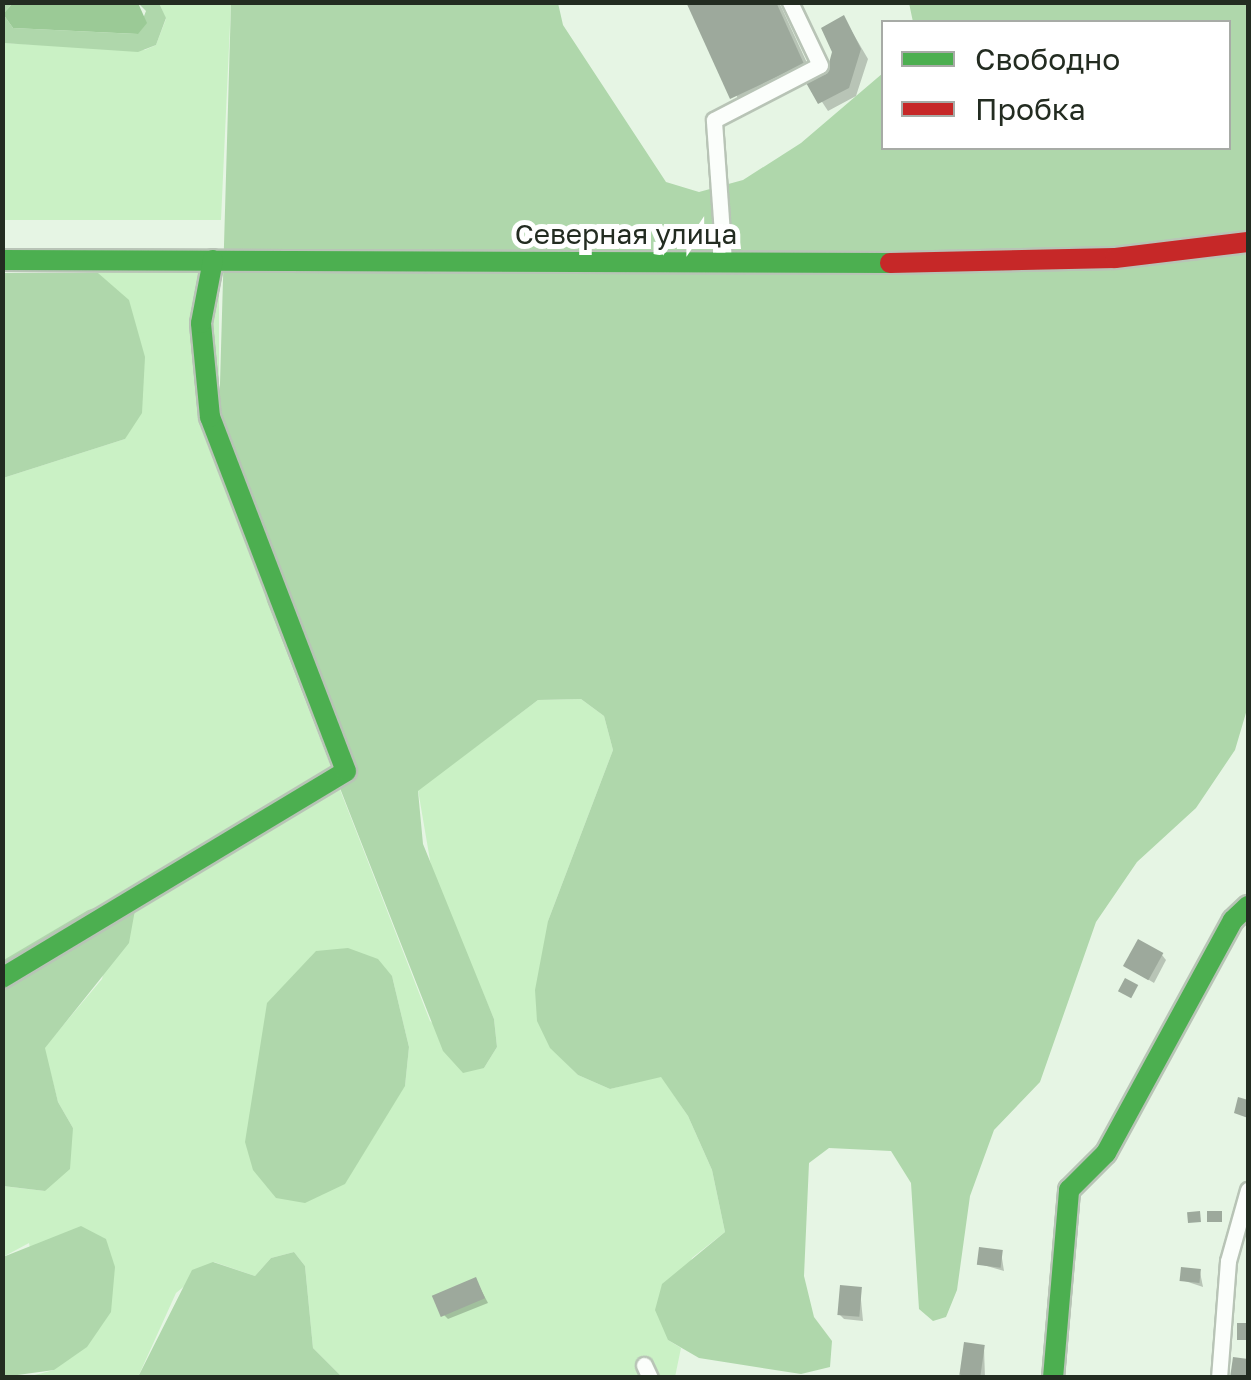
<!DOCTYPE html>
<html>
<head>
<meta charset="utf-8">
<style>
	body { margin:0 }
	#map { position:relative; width:1251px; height:1380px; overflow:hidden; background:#e6f5e4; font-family:"Golos Text",sans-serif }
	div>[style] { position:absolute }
	.green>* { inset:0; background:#caf1c5 }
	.forest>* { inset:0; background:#afd7ab }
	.water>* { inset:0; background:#9bca96 }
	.shadow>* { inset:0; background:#0003 }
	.building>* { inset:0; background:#9da99c; transform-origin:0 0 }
	.roads { filter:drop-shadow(2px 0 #b8c4b6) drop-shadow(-2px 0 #b8c4b6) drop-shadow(0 2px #b8c4b6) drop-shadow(0 -2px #b8c4b6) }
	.street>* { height:15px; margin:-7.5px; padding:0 7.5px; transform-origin:7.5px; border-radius:7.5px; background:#fbfefb }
	.fast>* { height:20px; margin:-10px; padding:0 10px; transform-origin:10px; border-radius:10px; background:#4caf50 }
	.jam>* { height:20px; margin:-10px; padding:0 10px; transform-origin:10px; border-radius:10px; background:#c62828 }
	span { translate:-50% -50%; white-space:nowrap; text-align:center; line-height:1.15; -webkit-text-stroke:10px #fff; paint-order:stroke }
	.street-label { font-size:28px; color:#232c21 }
	.frame { position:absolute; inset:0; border:5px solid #232c21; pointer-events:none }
	.legend { position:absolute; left:881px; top:20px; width:350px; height:130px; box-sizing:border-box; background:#fff; border:2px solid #a7aba6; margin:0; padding:12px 18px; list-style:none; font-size:30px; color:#232c21 }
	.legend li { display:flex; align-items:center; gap:20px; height:50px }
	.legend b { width:50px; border:2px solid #a7aba6 }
</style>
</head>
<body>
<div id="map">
	<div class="green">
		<i style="clip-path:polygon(159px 3px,231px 3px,221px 220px,3px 220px,2px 43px,145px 50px,156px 45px,166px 19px)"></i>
		<i style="clip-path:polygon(evenodd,3px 269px,219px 271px,219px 418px,267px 602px,430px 1021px,484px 1068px,497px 1047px,494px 1019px,432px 872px,418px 790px,538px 700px,581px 699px,604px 716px,613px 750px,548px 921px,551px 1048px,578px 1075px,610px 1089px,661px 1076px,688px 1116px,712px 1170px,725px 1232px,692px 1258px,668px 1340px,681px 1348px,675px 1377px,342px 1377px,313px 1348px,305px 1266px,294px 1252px,271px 1258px,255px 1276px,214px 1262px,176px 1293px,138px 1377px,27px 1377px,54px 1370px,29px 1243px,3px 1257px,2px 1186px,45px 1191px,73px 1128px,58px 1102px,44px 1048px,102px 979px,120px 899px,88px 910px,3px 961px,3px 478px,125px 439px,98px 273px,3px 269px,392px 976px,409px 1047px,405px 1086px,392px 976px)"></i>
	</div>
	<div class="forest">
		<i style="clip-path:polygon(2px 3px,13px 3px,3px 14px,13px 28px,137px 34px,146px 11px,138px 3px,159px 3px,166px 18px,156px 45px,138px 52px,3px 43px)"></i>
		<i style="clip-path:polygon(231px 3px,558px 3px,563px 25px,666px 182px,699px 192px,743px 180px,801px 143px,883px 73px,884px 148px,1228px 148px,1228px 22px,913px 22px,909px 3px,1248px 3px,1248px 706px,1235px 750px,1196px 808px,1137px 862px,1096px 922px,1040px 1082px,994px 1130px,970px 1196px,957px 1290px,946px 1317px,933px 1321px,919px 1309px,911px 1183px,891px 1151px,829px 1148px,809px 1163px,804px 1276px,814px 1317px,832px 1341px,830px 1367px,801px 1374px,699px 1358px,668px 1340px,655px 1310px,662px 1284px,725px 1232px,712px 1170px,688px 1116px,661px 1077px,610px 1089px,578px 1075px,550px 1048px,537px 1021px,535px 990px,548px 921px,613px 750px,604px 716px,581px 699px,538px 700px,418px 791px,423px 844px,494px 1019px,497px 1047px,484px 1068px,463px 1073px,443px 1051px,267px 602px,219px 418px)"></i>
		<i style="clip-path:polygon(3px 273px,98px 273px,129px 300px,145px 357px,142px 413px,125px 439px,3px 478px)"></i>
		<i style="clip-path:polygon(120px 899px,135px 910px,129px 943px,45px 1048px,58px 1102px,73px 1128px,70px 1169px,45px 1191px,3px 1186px,2px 961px,88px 910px)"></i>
		<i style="clip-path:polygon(348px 948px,378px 959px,392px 976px,409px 1047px,405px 1086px,345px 1184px,305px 1203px,276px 1198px,253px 1170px,245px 1142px,267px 1003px,316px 951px)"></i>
		<i style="clip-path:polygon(81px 1226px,106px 1239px,115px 1267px,111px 1312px,87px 1347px,54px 1370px,3px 1377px,3px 1257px)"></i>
		<i style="clip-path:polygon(294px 1252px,305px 1266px,313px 1348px,342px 1377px,138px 1377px,192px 1270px,213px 1262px,255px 1276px,271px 1258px)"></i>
	</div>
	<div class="water">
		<i style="clip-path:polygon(13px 3px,138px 3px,147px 23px,138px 34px,13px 28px,3px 14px)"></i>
	</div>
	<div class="shadow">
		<i style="clip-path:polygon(688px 2px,779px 2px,814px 78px,830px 69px,844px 18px,868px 59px,856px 96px,828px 111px,807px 79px,743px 108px)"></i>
		<i style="clip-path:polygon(1162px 955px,1166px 960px,1154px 983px,1126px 966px)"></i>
		<i style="clip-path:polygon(1001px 1252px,1004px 1271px,980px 1264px)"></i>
		<i style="clip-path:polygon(1200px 1272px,1203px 1287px,1182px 1280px)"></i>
		<i style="clip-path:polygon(476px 1280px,488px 1303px,448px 1319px,443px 1314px)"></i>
		<i style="clip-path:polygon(860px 1290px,863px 1321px,844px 1319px,839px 1314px)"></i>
		<i style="clip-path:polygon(984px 1348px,985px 1378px,966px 1378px,962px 1374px)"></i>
	</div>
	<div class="building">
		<i style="clip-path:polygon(686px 2px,776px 2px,804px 64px,730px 99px)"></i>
		<i style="clip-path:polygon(844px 15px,861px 49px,849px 88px,818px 104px,805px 81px,828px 67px,832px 52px,821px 28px)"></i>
		<i style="left:1138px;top:939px;width:29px;height:31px;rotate:29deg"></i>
		<i style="left:1125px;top:978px;width:15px;height:15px;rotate:28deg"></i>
		<i style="clip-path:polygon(1238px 1097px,1248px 1100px,1248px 1118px,1234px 1113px)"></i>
		<i style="left:1200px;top:1211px;width:11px;height:13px;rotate:85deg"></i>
		<i style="left:1207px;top:1211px;width:15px;height:11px"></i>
		<i style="left:979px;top:1247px;width:24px;height:18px;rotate:7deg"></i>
		<i style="left:1181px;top:1267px;width:20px;height:14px;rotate:6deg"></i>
		<i style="left:476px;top:1277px;width:23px;height:48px;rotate:67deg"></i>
		<i style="left:840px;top:1285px;width:22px;height:30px;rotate:5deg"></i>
		<i style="left:1237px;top:1323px;width:11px;height:17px"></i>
		<i style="left:964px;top:1342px;width:21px;height:33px;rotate:8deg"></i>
		<i style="clip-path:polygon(1233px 1357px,1248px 1359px,1248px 1378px,1230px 1378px)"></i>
	</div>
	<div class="roads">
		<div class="street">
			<i style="left:724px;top:261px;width:141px;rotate:-94.1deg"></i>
			<i style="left:714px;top:120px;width:119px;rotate:-27.4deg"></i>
			<i style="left:820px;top:65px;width:70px;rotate:-115.5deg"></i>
			<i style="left:644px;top:1365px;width:14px;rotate:65deg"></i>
			<i style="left:1219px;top:1378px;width:117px;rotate:-85.6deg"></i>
			<i style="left:1228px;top:1261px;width:74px;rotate:-74.3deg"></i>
		</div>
		<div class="fast">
			<i style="left:2px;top:260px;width:888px;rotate:0.19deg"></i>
			<i style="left:2px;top:978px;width:401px;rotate:-31deg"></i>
			<i style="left:346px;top:771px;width:379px;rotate:-111deg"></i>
			<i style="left:210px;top:417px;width:94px;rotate:-95.5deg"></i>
			<i style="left:201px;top:323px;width:64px;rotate:-79.2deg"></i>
			<i style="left:1053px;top:1378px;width:189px;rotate:-85.1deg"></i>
			<i style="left:1069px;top:1190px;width:52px;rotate:-45deg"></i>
			<i style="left:1106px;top:1153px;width:265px;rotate:-61.4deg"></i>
			<i style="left:1233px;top:920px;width:21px;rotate:-43deg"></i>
		</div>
		<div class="jam">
			<i style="left:890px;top:263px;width:225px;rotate:-1.3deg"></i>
			<i style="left:1115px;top:258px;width:134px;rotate:-6.9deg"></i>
		</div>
	</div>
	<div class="street-label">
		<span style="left:626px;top:234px">Северная улица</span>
	</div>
	<div class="frame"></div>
	<ul class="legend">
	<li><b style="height:12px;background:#4caf50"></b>Свободно</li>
	<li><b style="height:12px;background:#c62828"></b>Пробка</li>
	</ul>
</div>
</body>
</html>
